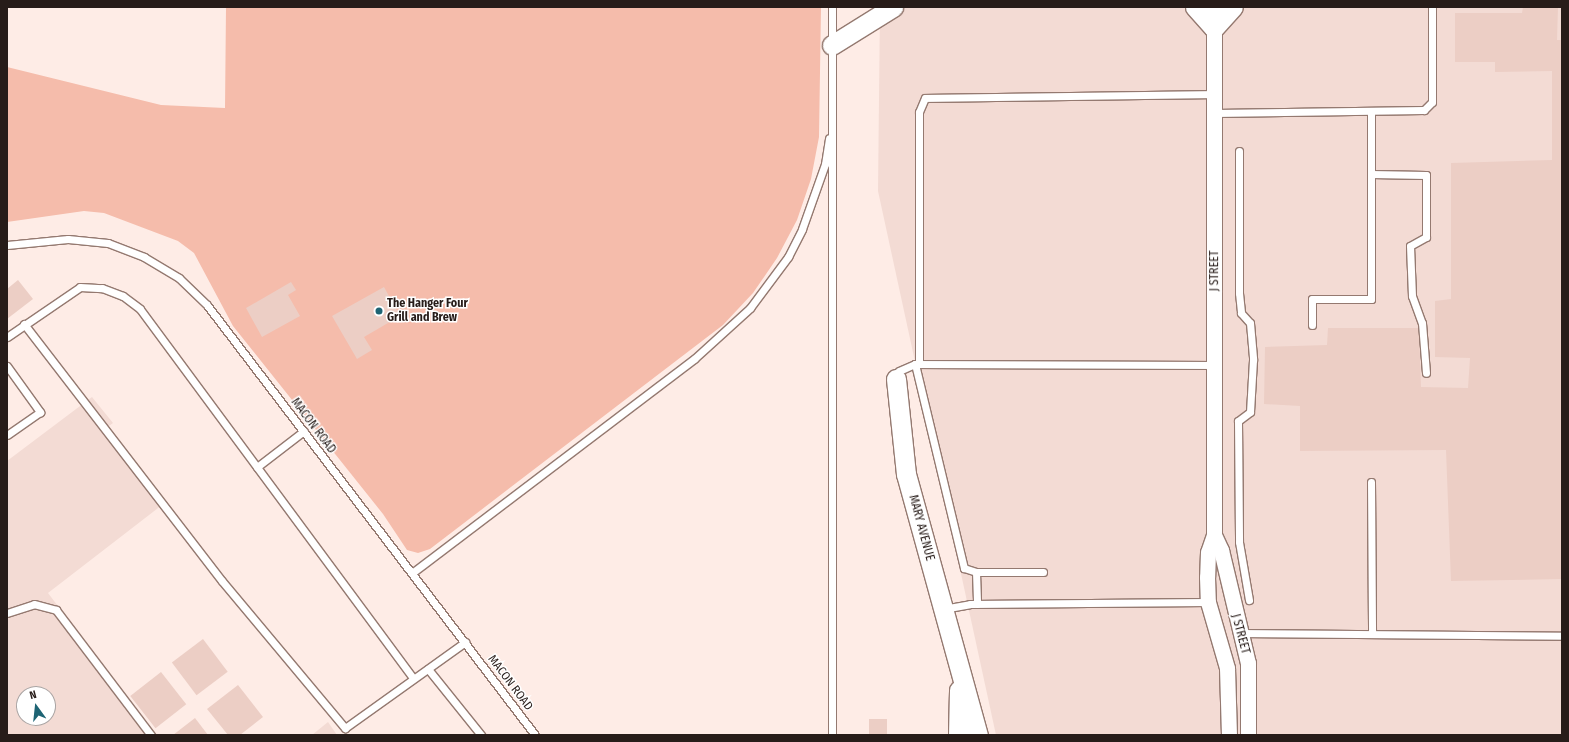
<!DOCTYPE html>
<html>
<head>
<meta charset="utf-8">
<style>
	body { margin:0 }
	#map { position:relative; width:1569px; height:742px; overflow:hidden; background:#feece6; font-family:"Fira Sans Condensed",sans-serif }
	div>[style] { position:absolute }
	.built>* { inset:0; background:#f3dbd4 }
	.green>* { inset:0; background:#f5bcab }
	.building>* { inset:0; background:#eccec5; transform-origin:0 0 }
	.roads { filter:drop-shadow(1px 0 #947970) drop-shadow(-1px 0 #947970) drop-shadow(0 1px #947970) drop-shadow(0 -1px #947970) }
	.service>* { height:7px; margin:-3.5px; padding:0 3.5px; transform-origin:3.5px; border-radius:3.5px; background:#fff }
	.minor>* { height:15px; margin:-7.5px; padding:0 7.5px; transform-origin:7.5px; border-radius:7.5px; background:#fff }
	.tertiary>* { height:19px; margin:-9.5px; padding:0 9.5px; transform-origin:9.5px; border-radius:9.5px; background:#fff }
	.dots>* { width:11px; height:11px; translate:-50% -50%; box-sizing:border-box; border:2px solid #fff; border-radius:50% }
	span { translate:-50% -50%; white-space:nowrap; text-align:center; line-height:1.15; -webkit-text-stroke:3px #fff; paint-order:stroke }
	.street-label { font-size:12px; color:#271c19 }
	.poi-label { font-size:12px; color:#271c19; font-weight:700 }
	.left { translate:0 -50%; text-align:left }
	.frame { position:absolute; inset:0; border:8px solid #271c19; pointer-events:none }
	.north { position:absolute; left:16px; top:686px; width:40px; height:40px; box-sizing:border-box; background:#fff; border:1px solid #a9a4a3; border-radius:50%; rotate:345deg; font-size:11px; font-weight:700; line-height:16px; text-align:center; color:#271c19 }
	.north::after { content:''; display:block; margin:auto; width:14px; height:18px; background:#1e6474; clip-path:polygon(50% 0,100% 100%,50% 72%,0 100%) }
</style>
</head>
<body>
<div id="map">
	<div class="built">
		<i style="clip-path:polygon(880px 7px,1562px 7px,1562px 735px,996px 735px,878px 191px)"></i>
		<i style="clip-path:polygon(evenodd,92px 397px,113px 423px,106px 428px,162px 505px,48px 593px,156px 735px,7px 735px,7px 461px,92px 397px,24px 694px,48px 694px,48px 718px,24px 718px,24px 694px)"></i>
		<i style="clip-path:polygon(328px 722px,337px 735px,312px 735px)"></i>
	</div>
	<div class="green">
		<i style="clip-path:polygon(226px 7px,821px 7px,819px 137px,811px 179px,797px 220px,777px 258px,753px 293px,723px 325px,430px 549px,418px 553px,407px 550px,383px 514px,233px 326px,194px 253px,178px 241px,104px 213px,84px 211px,7px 222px,7px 67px,161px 105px,225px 108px)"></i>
	</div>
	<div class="building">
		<i style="clip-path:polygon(1523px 7px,1558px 7px,1557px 40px,1562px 40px,1562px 579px,1451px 581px,1446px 450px,1300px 451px,1300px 406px,1264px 404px,1265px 347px,1327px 345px,1328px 328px,1419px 328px,1421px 387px,1468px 388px,1470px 358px,1435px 357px,1435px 301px,1451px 299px,1451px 163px,1552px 160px,1552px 71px,1495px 72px,1495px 62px,1455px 62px,1455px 13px,1522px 13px)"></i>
		<i style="clip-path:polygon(18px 280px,33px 299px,7px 319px,7px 289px)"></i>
		<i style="clip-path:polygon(291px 282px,296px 290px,288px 295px,300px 316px,262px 337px,246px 308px)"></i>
		<i style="clip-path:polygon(384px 287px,400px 316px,364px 337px,372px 350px,357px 359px,332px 316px)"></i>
		<i style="left:203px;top:639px;width:41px;height:39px;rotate:53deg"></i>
		<i style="left:161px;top:672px;width:41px;height:39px;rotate:52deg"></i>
		<i style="clip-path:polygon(238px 685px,263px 717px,240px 735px,228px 735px,207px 709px)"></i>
		<i style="clip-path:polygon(195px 718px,208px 735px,173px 735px)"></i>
		<i style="left:869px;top:719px;width:18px;height:16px"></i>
	</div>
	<div class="roads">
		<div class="service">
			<i style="left:1215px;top:113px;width:209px;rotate:-0.8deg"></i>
			<i style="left:1424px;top:110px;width:11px;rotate:-45deg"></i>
			<i style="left:1432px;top:102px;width:95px;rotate:-90deg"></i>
			<i style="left:1239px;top:151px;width:142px;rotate:90deg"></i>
			<i style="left:1239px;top:293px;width:20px;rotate:84deg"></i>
			<i style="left:1241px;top:313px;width:13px;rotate:48deg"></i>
			<i style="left:1250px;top:323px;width:37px;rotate:85deg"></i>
			<i style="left:1253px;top:360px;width:52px;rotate:93.3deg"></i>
			<i style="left:1250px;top:412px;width:15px;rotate:143deg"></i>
			<i style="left:1238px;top:421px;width:121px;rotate:89.5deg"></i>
			<i style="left:1239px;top:542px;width:59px;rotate:80.2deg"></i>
			<i style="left:1371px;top:174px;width:55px;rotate:1deg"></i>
			<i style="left:1426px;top:175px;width:62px;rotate:90deg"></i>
			<i style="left:1426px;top:237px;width:18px;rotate:151deg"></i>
			<i style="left:1410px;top:246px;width:50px;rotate:87.7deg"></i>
			<i style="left:1412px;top:296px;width:29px;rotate:70deg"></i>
			<i style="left:1422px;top:323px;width:50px;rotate:85.4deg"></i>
			<i style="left:7px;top:245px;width:61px;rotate:-5.6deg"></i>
			<i style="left:68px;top:239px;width:40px;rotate:5.7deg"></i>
			<i style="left:108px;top:243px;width:39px;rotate:21deg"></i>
			<i style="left:144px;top:257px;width:41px;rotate:31deg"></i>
			<i style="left:179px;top:278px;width:39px;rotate:44deg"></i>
			<i style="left:207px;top:305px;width:541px;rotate:52.66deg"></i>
			<i style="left:24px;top:324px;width:324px;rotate:52.4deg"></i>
			<i style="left:222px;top:581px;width:192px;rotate:50.1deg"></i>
			<i style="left:345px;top:728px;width:148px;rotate:-35.6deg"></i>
			<i style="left:1312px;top:325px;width:26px;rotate:-90deg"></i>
			<i style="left:1312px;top:299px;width:59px"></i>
			<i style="left:1371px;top:299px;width:186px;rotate:-90deg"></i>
			<i style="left:7px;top:337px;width:88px;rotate:-34.4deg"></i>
			<i style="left:80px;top:287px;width:22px;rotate:3deg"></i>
			<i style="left:102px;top:288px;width:22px;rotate:21deg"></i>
			<i style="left:123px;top:296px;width:21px;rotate:37deg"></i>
			<i style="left:140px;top:309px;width:459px;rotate:53.5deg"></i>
			<i style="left:915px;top:364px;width:210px;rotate:76.5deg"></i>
			<i style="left:964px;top:568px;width:13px;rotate:18deg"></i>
			<i style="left:976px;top:572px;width:67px"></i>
			<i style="left:919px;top:364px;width:252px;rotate:-90deg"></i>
			<i style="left:919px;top:112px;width:15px;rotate:-67deg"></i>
			<i style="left:925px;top:98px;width:290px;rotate:-0.8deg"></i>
			<i style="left:7px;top:366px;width:57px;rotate:54.3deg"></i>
			<i style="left:40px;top:412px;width:40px;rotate:145.1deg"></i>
			<i style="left:897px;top:379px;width:8px;rotate:-76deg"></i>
			<i style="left:899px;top:371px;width:17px;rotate:-24deg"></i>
			<i style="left:915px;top:364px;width:299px;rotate:0.2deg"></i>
			<i style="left:257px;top:467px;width:59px;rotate:-37.5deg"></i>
			<i style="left:1371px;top:482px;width:152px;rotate:89.6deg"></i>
			<i style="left:976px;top:572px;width:32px;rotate:88deg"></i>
			<i style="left:412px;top:573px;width:354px;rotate:-37.2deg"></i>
			<i style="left:694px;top:359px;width:76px;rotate:-42.3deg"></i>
			<i style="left:750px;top:308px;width:64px;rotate:-53.3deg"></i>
			<i style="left:788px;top:257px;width:31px;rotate:-63deg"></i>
			<i style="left:802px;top:229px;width:69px;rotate:-70.5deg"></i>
			<i style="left:825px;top:164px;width:26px;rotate:-81deg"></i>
			<i style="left:943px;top:609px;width:27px;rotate:-10deg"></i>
			<i style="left:970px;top:604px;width:238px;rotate:-0.5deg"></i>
			<i style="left:7px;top:613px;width:28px;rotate:-18deg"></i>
			<i style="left:34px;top:604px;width:23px;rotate:15deg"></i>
			<i style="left:56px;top:610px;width:157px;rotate:52.8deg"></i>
			<i style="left:1241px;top:633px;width:321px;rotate:0.5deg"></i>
			<i style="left:428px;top:669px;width:85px;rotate:51.2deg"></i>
			<i style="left:832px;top:735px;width:728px;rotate:-90deg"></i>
		</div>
		<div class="minor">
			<i style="left:1214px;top:7px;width:528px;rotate:90deg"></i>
			<i style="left:1214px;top:535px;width:18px;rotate:109deg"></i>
			<i style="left:1208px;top:552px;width:25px;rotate:92deg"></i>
			<i style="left:1207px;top:577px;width:25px;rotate:88deg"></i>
			<i style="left:1208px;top:602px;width:69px;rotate:73.9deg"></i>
			<i style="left:1227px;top:668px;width:67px;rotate:88.3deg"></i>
			<i style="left:1214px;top:535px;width:17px;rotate:65deg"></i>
			<i style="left:1221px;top:550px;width:116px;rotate:76.6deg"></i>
			<i style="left:1248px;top:663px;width:72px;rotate:90deg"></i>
		</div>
		<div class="tertiary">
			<i style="left:1195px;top:7px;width:28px;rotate:48deg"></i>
			<i style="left:1214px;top:28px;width:28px;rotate:-48deg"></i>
			<i style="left:832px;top:45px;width:72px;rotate:-31.9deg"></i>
			<i style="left:896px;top:379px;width:96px;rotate:84deg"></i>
			<i style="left:906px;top:474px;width:271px;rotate:74.6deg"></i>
			<i style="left:958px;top:735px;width:45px;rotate:-88.7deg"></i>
		</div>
	</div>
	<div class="dots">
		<i style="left:379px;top:311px;background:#1e6474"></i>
	</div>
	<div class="street-label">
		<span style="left:1215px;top:271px;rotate:-90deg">J STREET</span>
		<span style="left:313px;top:426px;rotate:53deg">MACON ROAD</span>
		<span style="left:921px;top:528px;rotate:75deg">MARY AVENUE</span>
		<span style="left:1240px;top:634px;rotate:75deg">J STREET</span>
		<span style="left:510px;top:683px;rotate:53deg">MACON ROAD</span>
	</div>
	<div class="poi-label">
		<span class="left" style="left:387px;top:311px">The Hanger Four<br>Grill and Brew</span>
	</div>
	<div class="frame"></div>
	<div class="north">N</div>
</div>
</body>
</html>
